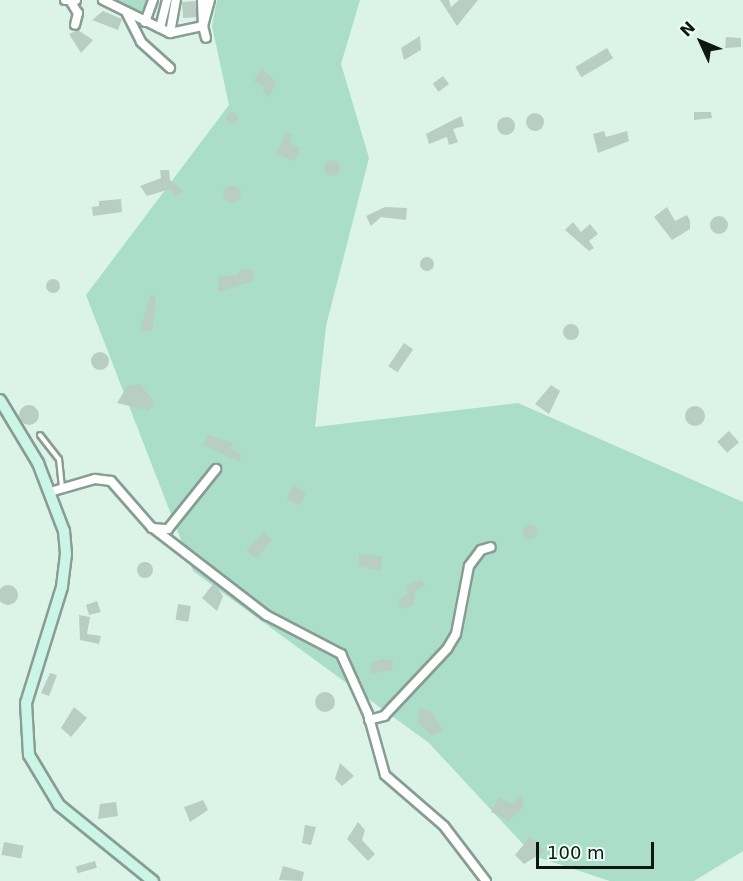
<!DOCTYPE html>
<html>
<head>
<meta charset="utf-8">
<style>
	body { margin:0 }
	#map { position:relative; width:743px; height:881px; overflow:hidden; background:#dcf3e8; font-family:"DejaVu Sans",sans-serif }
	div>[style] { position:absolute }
	.green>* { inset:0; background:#aadec8 }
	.building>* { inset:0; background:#b8cec5; transform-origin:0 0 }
	.round { border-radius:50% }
	.roads { filter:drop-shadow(2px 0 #889d93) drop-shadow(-2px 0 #889d93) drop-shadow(0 2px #889d93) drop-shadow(0 -2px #889d93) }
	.service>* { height:4px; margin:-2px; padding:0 2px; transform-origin:2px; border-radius:2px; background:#fff }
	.minor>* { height:8px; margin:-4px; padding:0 4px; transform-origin:4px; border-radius:4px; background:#fff }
	.secondary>* { height:10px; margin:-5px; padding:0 5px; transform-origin:5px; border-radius:5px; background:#caf5e7 }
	span { translate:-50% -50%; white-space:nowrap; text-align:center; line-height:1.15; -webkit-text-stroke:4.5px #ecfff6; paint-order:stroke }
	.north { position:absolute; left:671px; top:12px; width:60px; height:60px; -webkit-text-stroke:4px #ecfff6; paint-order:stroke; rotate:314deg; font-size:16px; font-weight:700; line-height:24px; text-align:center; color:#0f1713 }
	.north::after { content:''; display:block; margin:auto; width:21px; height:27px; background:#0f1713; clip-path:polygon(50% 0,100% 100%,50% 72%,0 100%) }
	.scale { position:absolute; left:536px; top:842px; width:118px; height:27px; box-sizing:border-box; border:3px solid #0f1713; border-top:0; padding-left:8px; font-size:18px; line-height:21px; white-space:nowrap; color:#0f1713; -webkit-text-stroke:4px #ecfff6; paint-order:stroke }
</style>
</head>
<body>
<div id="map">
	<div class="green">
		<i style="clip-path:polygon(108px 0,148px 0,142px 16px)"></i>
		<i style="clip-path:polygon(217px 0,360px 0,341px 64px,369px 158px,326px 326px,315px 427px,518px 403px,743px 502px,743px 851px,694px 881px,610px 881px,534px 856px,429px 743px,193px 571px,86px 295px,229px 105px,212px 26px)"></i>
	</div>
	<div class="building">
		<i style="clip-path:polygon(440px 0,449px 0,451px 7px,459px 0,478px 0,457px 26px)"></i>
		<i style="left:196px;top:1px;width:16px;height:14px;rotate:86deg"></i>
		<i style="clip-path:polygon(103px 11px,122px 19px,118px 30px,92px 20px)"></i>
		<i style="clip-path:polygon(78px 30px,93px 40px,81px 53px,69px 34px)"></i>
		<i style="clip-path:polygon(420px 36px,421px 50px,404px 60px,401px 48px)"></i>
		<i style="clip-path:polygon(726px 37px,741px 38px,741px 47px,725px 48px)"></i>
		<i style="left:607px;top:48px;width:12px;height:37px;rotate:59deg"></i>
		<i style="clip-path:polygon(262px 69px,276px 82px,269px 97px,262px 93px,266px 87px,253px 81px)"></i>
		<i style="left:443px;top:76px;width:10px;height:13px;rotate:53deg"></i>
		<i class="round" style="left:226px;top:112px;width:12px;height:12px"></i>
		<i style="clip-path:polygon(694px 112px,711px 112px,712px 118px,694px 120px)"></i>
		<i class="round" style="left:526px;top:113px;width:18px;height:18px"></i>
		<i style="clip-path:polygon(461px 116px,464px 126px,453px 129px,458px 142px,449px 145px,447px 137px,429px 144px,426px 134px)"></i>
		<i class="round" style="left:497px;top:117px;width:18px;height:18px"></i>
		<i style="clip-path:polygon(604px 131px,606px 137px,627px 131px,629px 141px,598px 153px,593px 134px)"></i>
		<i style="clip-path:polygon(286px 132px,292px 135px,289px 143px,300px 148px,295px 161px,276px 154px)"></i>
		<i class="round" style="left:324px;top:160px;width:16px;height:16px"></i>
		<i style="clip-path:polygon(160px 170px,169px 170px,170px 180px,183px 191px,175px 197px,170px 189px,147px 196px,140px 186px,161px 178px)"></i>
		<i class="round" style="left:223px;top:185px;width:18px;height:18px"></i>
		<i style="clip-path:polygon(121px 199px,122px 212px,93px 216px,92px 207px,99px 206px,99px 201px)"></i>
		<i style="clip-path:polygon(385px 207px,407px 208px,406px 220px,381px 217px,371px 226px,366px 216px)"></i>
		<i style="clip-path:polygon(667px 207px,675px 221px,687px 215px,690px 221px,690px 229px,672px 240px,654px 217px)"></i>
		<i class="round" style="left:710px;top:216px;width:18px;height:18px"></i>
		<i style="clip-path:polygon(573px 222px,581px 232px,590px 224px,598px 234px,589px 241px,594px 248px,589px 251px,565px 230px)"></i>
		<i class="round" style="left:420px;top:257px;width:14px;height:14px"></i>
		<i style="clip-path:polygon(242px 269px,254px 270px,253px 281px,218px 292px,219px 276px,237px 275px)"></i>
		<i class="round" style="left:46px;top:279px;width:14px;height:14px"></i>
		<i style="clip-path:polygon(150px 295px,156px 296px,152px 332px,140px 330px)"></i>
		<i class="round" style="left:563px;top:324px;width:16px;height:16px"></i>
		<i style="left:404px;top:343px;width:11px;height:28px;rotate:34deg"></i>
		<i class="round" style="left:91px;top:352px;width:18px;height:18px"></i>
		<i style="clip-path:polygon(140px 384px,154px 402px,149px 411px,117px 403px,128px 385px)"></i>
		<i style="clip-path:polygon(551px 385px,560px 391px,549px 414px,535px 404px)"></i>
		<i class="round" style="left:19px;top:405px;width:20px;height:20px"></i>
		<i class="round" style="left:685px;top:406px;width:20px;height:20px"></i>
		<i style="left:729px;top:431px;width:15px;height:16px;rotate:48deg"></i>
		<i style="clip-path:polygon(208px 435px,233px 443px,230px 448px,242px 455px,239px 462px,203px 445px)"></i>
		<i style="left:294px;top:485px;width:15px;height:15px;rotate:32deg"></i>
		<i class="round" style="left:523px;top:525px;width:14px;height:14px"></i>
		<i style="clip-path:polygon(264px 532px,272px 540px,256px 559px,246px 550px)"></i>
		<i style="clip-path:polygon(359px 554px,382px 556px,381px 571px,358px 566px)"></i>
		<i class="round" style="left:137px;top:562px;width:16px;height:16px"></i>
		<i style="clip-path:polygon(422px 580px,425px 587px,415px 590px,414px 605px,401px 609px,398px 599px,407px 595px,407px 585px)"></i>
		<i style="clip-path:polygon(214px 583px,223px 596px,217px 611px,202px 598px)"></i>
		<i class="round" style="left:-2px;top:585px;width:20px;height:20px"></i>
		<i style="clip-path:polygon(97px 601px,101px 612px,89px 615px,86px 605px)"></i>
		<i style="left:178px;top:604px;width:13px;height:16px;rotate:9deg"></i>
		<i style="clip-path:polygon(79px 615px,90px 617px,87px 634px,101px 636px,99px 644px,80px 640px)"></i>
		<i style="clip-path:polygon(381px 659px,393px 660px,392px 670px,371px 674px,371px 663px)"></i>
		<i style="clip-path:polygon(50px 673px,57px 675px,49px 696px,41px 693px)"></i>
		<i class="round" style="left:315px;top:692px;width:20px;height:20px"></i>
		<i style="clip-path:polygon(74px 707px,87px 718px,71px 737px,61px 728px)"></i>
		<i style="clip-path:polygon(419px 708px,431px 712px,443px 730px,432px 736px,418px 723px)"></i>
		<i style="clip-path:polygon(340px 763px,354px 776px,342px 786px,335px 779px)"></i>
		<i style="clip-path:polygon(522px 795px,524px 806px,509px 821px,491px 812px,499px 797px,512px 804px)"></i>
		<i style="clip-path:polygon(203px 800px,208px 810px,190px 822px,184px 807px)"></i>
		<i style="clip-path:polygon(116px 802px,118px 816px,98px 819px,100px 804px)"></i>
		<i style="clip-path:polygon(358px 822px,365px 830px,362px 840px,375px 854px,368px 861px,347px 839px)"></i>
		<i style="clip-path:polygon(305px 825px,316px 827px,311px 845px,302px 843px)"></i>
		<i style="clip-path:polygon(530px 837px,545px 851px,524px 864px,515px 855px)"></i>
		<i style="left:4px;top:842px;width:20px;height:13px;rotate:11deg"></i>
		<i style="left:95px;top:861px;width:7px;height:20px;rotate:74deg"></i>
		<i style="clip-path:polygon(283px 866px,304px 872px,302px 881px,279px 880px)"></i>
	</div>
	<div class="roads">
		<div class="service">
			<i style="left:40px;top:435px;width:31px;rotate:52deg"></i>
			<i style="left:59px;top:459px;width:28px;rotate:84deg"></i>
		</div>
		<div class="minor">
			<i style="left:65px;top:0;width:11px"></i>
			<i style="left:103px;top:0;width:75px;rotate:26.2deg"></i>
			<i style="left:170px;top:33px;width:34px;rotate:-12deg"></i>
			<i style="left:203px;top:26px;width:12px;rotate:76deg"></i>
			<i style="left:202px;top:0;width:26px;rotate:88deg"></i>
			<i style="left:203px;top:26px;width:27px;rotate:-75deg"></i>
			<i style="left:71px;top:2px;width:13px;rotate:58deg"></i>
			<i style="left:78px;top:13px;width:12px;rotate:104deg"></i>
			<i style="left:127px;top:14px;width:31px;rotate:63deg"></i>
			<i style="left:141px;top:42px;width:39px;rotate:42deg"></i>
			<i style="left:145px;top:22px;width:23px;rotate:-70deg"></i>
			<i style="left:160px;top:28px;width:29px;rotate:-76deg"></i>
			<i style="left:170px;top:33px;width:34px;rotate:-80deg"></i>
			<i style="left:50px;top:492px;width:47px;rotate:-16.1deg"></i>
			<i style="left:95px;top:479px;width:16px;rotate:7deg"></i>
			<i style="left:111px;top:481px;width:62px;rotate:48.9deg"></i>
			<i style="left:152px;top:528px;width:16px;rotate:4deg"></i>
			<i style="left:168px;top:529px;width:77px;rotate:-51.3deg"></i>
			<i style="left:153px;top:528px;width:143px;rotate:37.6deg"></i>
			<i style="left:266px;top:615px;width:85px;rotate:27.5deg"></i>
			<i style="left:341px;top:654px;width:66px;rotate:65.8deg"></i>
			<i style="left:368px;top:714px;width:63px;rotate:74.4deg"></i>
			<i style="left:385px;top:775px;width:78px;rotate:40.8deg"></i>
			<i style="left:444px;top:826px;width:69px;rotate:52.6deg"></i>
			<i style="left:369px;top:720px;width:16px;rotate:-15deg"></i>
			<i style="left:384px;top:716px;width:92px;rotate:-46.8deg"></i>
			<i style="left:447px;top:649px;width:17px;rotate:-59deg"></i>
			<i style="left:456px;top:634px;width:69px;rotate:-79.2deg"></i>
			<i style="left:469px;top:566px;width:20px;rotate:-53deg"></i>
			<i style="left:481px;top:550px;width:10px;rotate:-17deg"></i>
		</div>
		<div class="secondary">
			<i style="left:0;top:400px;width:74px;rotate:58.9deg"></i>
			<i style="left:38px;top:463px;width:73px;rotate:69.1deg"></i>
			<i style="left:64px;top:531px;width:23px;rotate:85deg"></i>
			<i style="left:66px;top:554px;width:33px;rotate:97deg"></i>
			<i style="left:62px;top:587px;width:121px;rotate:107.2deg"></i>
			<i style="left:26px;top:703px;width:52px;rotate:86.7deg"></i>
			<i style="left:29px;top:755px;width:58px;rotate:59deg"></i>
			<i style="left:59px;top:805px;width:121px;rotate:39deg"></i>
		</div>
	</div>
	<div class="north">N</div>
	<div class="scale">100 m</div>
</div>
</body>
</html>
